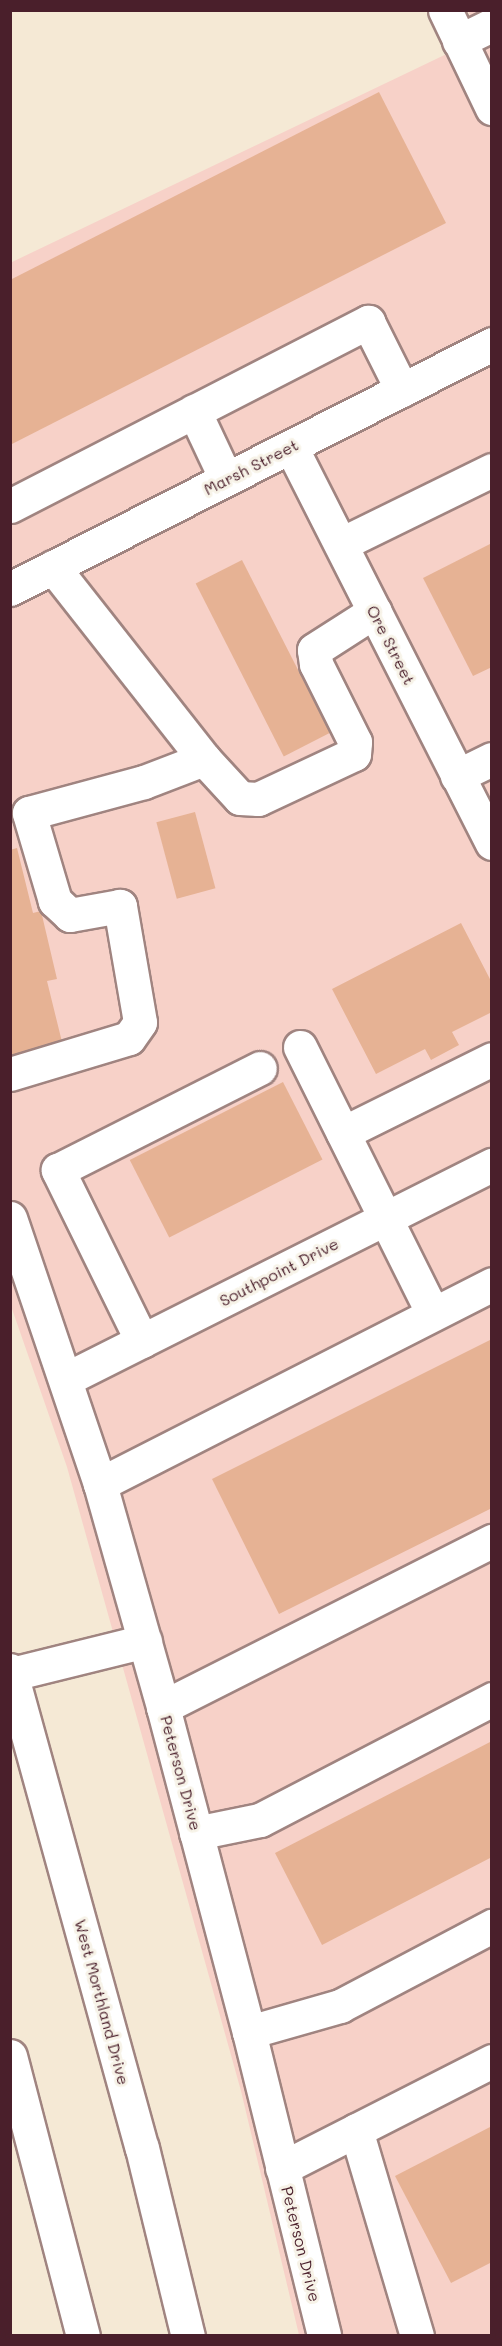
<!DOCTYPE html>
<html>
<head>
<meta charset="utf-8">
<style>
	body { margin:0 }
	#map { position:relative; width:502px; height:2346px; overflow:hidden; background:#f5e9d5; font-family:Mali,sans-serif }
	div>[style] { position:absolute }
	.built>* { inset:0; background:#f7d1c8 }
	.building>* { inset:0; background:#e6b294; transform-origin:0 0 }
	.roads { filter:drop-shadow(2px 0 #a08480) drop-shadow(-2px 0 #a08480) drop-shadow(0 2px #a08480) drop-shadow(0 -2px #a08480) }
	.minor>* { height:33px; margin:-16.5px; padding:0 16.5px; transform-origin:16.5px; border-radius:16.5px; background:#fff }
	.highway>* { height:33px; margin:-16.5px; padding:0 16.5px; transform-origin:16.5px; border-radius:16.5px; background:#fff }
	span { translate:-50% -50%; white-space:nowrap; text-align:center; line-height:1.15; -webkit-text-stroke:6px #f7f3e8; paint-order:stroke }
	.street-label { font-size:16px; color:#4a1f2b }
	.frame { position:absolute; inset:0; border:12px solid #4a1f2b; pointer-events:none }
</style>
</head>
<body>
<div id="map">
	<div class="built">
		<i style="clip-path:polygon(468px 11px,491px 11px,491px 2335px,299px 2335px,241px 2091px,67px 1467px,11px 1306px,10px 263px,480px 38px)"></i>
	</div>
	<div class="building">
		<i style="clip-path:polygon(379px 92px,446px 223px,10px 445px,10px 280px)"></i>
		<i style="clip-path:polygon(492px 543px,492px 667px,473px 676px,423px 578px)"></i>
		<i style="left:242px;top:560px;width:194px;height:52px;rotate:63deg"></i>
		<i style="left:195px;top:812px;width:79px;height:40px;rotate:75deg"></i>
		<i style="clip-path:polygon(17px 848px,33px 913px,41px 911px,57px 979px,47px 981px,63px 1046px,10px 1059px,10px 850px)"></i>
		<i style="clip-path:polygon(461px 923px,492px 983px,492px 1012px,452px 1032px,459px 1045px,431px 1060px,425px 1049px,376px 1074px,332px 989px)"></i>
		<i style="left:283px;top:1082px;width:87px;height:172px;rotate:63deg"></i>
		<i style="clip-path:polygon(492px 1339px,492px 1508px,279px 1614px,212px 1479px)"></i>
		<i style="clip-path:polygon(492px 1741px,492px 1857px,322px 1945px,275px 1853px)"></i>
		<i style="clip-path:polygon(492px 2126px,492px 2262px,451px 2283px,395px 2176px)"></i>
	</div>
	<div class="roads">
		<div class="minor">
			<i style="left:445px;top:10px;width:109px;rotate:64.4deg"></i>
			<i style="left:459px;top:41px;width:37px;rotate:-26deg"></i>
			<i style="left:194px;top:411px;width:75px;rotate:64.8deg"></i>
			<i style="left:291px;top:447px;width:444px;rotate:63.1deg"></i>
			<i style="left:10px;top:506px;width:403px;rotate:-27.2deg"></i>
			<i style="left:368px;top:322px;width:76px;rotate:63.4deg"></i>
			<i style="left:341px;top:544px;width:168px;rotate:-26.1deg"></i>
			<i style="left:53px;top:567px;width:244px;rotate:51.8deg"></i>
			<i style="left:204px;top:759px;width:53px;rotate:47.3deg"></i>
			<i style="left:240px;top:798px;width:18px;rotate:3deg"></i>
			<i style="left:258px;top:799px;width:106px;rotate:-25.1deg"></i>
			<i style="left:354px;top:754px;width:12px;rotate:-85deg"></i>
			<i style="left:355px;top:742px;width:87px;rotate:-116.6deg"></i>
			<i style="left:316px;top:664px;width:14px;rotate:-98deg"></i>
			<i style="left:314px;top:650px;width:72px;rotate:-32.6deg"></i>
			<i style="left:10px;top:589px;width:541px;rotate:-26.94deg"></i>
			<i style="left:457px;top:776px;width:39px;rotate:-26deg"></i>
			<i style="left:300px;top:1047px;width:298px;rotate:63.5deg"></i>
			<i style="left:10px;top:1074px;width:124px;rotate:-16.8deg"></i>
			<i style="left:129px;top:1038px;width:19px;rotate:-55deg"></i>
			<i style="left:140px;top:1022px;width:118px;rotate:-99.8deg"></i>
			<i style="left:120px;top:906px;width:51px;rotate:169.8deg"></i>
			<i style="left:70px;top:915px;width:21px;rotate:-137deg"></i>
			<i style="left:55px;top:901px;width:92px;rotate:-106.5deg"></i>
			<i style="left:29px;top:813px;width:119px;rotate:-15.1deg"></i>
			<i style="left:144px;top:782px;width:64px;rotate:-21deg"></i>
			<i style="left:343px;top:1133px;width:166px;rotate:-26.4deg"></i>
			<i style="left:10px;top:1218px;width:281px;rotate:71.3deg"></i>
			<i style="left:100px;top:1484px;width:232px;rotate:74.2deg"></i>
			<i style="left:163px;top:1707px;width:336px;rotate:75.2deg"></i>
			<i style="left:249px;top:2032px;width:313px;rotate:76.1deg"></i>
			<i style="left:142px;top:1341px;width:191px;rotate:-116.2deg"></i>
			<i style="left:58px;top:1170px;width:226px;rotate:-26.8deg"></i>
			<i style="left:66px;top:1379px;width:477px;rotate:-26.7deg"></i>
			<i style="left:100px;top:1484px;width:440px;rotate:-27deg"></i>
			<i style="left:12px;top:1674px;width:137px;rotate:-13.9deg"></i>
			<i style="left:163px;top:1707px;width:369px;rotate:-26.8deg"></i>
			<i style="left:196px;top:1833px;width:65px;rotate:-11.5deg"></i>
			<i style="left:260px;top:1820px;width:262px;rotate:-27.5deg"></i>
			<i style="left:249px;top:2032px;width:95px;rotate:-15.9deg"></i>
			<i style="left:340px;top:2006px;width:172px;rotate:-27.8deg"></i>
			<i style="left:356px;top:2130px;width:215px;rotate:73.5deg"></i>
			<i style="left:282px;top:2168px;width:236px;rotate:-27deg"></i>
		</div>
		<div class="highway">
			<i style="left:10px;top:1670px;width:496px;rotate:74.6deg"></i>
			<i style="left:142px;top:2148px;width:194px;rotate:76.3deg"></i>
			<i style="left:10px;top:2056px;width:289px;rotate:75.4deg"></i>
		</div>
	</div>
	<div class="street-label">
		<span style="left:251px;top:467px;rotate:-27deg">Marsh Street</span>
		<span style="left:391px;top:645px;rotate:63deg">Ore Street</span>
		<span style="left:279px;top:1272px;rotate:-27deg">Southpoint Drive</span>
		<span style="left:181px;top:1773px;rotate:75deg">Peterson Drive</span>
		<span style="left:102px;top:2002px;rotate:75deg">West Morthland Drive</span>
		<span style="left:301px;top:2244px;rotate:76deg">Peterson Drive</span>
	</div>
	<div class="frame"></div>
</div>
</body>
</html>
